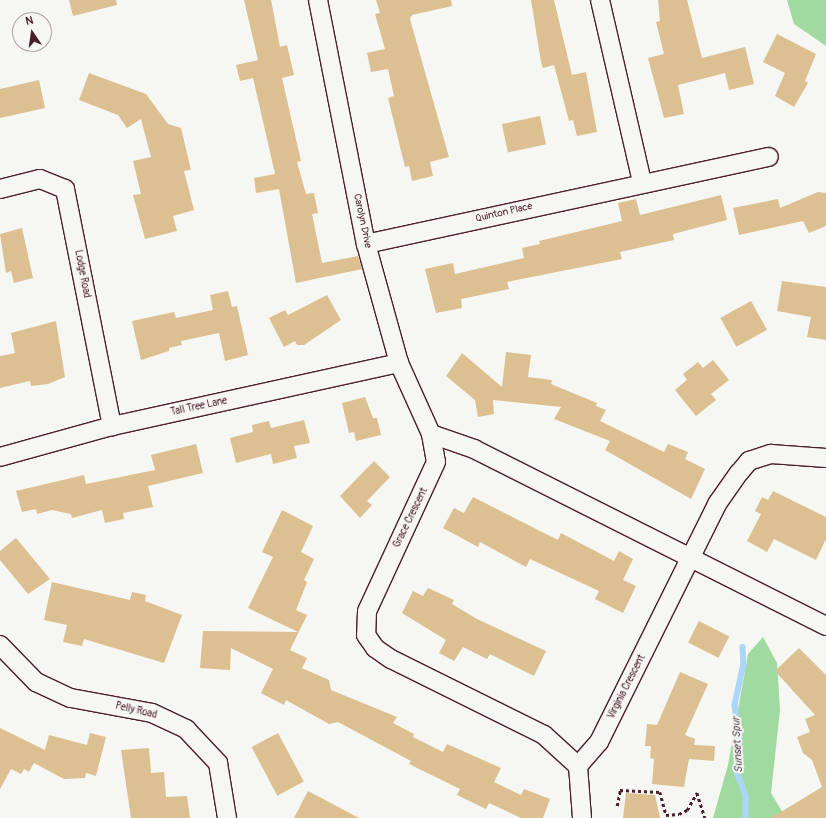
<!DOCTYPE html>
<html>
<head>
<meta charset="utf-8">
<style>
	body { margin:0 }
	#map { position:relative; width:826px; height:818px; overflow:hidden; background:#f6f6f2; font-family:Pangolin,sans-serif }
	div>[style] { position:absolute }
	.green>* { inset:0; background:#a0daa0 }
	.stream>* { height:5.5px; margin:-2.75px; padding:0 2.75px; transform-origin:2.75px; border-radius:2.75px; background:#abd6f7 }
	.building>* { inset:0; background:#dcc091; transform-origin:0 0 }
	.path>* { height:2.5px; margin-top:-1.25px; transform-origin:0; background:repeating-linear-gradient(90deg,#4a1f2b 0 3px,transparent 0 6px) }
	.roads { filter:drop-shadow(1px 0 #4a1f2b) drop-shadow(-1px 0 #4a1f2b) drop-shadow(0 1px #4a1f2b) drop-shadow(0 -1px #4a1f2b) }
	.minor>* { height:18px; margin:-9px; padding:0 9px; transform-origin:9px; border-radius:9px; background:#f6f6f2 }
	span { translate:-50% -50%; white-space:nowrap; text-align:center; line-height:1.15; -webkit-text-stroke:4px #f6f6f2; paint-order:stroke }
	.street-label { font-size:10px; color:#4a1f2b }
	.water-label { font-size:11px; color:#624d5e; font-style:italic }
	.north { position:absolute; left:12px; top:12px; width:40px; height:40px; box-sizing:border-box; background:#f6f6f2; border:1px solid #b1a0a2; border-radius:50%; rotate:347deg; font-size:11px; font-weight:700; line-height:16px; text-align:center; color:#4a1f2b }
	.north::after { content:''; display:block; margin:auto; width:14px; height:18px; background:#4a1f2b; clip-path:polygon(50% 0,100% 100%,50% 72%,0 100%) }
</style>
</head>
<body>
<div id="map">
	<div class="green">
		<i style="clip-path:polygon(787px 0,826px 0,826px 46px,794px 24px)"></i>
		<i style="clip-path:polygon(763px 637px,777px 663px,780px 710px,771px 793px,786px 818px,713px 818px,728px 765px,748px 654px)"></i>
	</div>
	<div class="stream">
		<i style="left:743px;top:647px;width:17px;rotate:87deg"></i>
		<i style="left:744px;top:664px;width:42px;rotate:102.4deg"></i>
		<i style="left:735px;top:705px;width:32px;rotate:83deg"></i>
		<i style="left:739px;top:737px;width:35px;rotate:93deg"></i>
		<i style="left:737px;top:772px;width:26px;rotate:69deg"></i>
		<i style="left:746px;top:796px;width:22px;rotate:90deg"></i>
	</div>
	<div class="building">
		<i style="clip-path:polygon(69px 0,116px 0,117px 5px,73px 16px)"></i>
		<i style="clip-path:polygon(244px 0,271px 0,280px 47px,287px 45px,294px 75px,282px 78px,301px 161px,297px 162px,306px 194px,314px 193px,318px 213px,312px 214px,322px 263px,358px 256px,362px 269px,296px 283px,279px 189px,256px 193px,254px 178px,275px 174px,253px 78px,240px 81px,236px 65px,258px 60px)"></i>
		<i style="clip-path:polygon(376px 0,451px 0,452px 6px,412px 15px,410px 19px,449px 157px,430px 162px,433px 176px,412px 181px,409px 166px,405px 167px,388px 98px,394px 96px,388px 69px,371px 72px,367px 53px,385px 49px,375px 14px,380px 13px)"></i>
		<i style="clip-path:polygon(531px 0,554px 0,572px 75px,586px 72px,597px 132px,577px 136px,573px 120px,569px 121px,554px 65px,543px 68px,541px 62px)"></i>
		<i style="clip-path:polygon(658px 0,687px 0,702px 58px,745px 47px,754px 84px,729px 90px,725px 73px,678px 85px,684px 114px,664px 118px,648px 58px,664px 54px,656px 22px,660px 21px)"></i>
		<i style="clip-path:polygon(777px 34px,816px 54px,805px 81px,808px 83px,794px 107px,775px 96px,785px 73px,763px 62px)"></i>
		<i style="clip-path:polygon(89px 73px,146px 94px,168px 124px,181px 128px,191px 170px,184px 171px,194px 210px,173px 216px,177px 231px,145px 239px,133px 195px,141px 194px,133px 161px,151px 157px,141px 119px,127px 128px,118px 115px,79px 100px)"></i>
		<i style="clip-path:polygon(39px 80px,45px 108px,0 118px,0 89px)"></i>
		<i style="left:540px;top:116px;width:29px;height:39px;rotate:78deg"></i>
		<i style="clip-path:polygon(818px 192px,826px 193px,826px 226px,809px 233px,803px 221px,739px 235px,733px 208px,778px 199px,780px 208px)"></i>
		<i style="clip-path:polygon(721px 195px,727px 220px,673px 234px,674px 240px,620px 252px,622px 259px,507px 282px,509px 289px,461px 299px,462px 308px,436px 313px,425px 269px,453px 263px,455px 274px,524px 258px,522px 248px,540px 244px,539px 241px,622px 221px,618px 203px,636px 199px,640px 215px)"></i>
		<i style="clip-path:polygon(22px 228px,33px 278px,14px 283px,11px 271px,6px 273px,0 234px)"></i>
		<i style="clip-path:polygon(782px 281px,826px 287px,826px 340px,807px 337px,811px 317px,777px 311px)"></i>
		<i style="clip-path:polygon(228px 291px,232px 307px,237px 306px,248px 355px,225px 361px,219px 333px,181px 341px,182px 345px,169px 348px,169px 351px,141px 360px,132px 321px,174px 312px,176px 318px,213px 310px,210px 295px)"></i>
		<i style="clip-path:polygon(327px 295px,341px 320px,304px 345px,297px 345px,295px 341px,284px 347px,269px 318px,285px 310px,288px 315px)"></i>
		<i style="left:751px;top:301px;width:33px;height:35px;rotate:61deg"></i>
		<i style="clip-path:polygon(56px 321px,65px 377px,48px 384px,31px 386px,30px 381px,0 388px,0 356px,15px 353px,11px 333px)"></i>
		<i style="clip-path:polygon(506px 352px,531px 355px,528px 377px,552px 380px,551px 384px,597px 403px,596px 406px,606px 410px,600px 421px,664px 452px,668px 444px,688px 452px,685px 459px,705px 469px,691px 499px,605px 450px,610px 441px,554px 419px,561px 407px,493px 400px,494px 414px,478px 417px,475px 400px,446px 376px,462px 353px,502px 387px)"></i>
		<i style="clip-path:polygon(713px 360px,729px 380px,711px 394px,716px 400px,696px 416px,675px 390px,687px 380px,683px 374px,698px 362px,703px 368px)"></i>
		<i style="clip-path:polygon(365px 397px,373px 418px,377px 418px,381px 435px,356px 441px,354px 432px,349px 433px,342px 403px)"></i>
		<i style="clip-path:polygon(304px 420px,310px 443px,294px 446px,297px 458px,273px 464px,271px 454px,236px 463px,230px 438px,253px 432px,252px 425px,269px 421px,271px 428px)"></i>
		<i style="clip-path:polygon(196px 444px,203px 473px,148px 486px,153px 507px,123px 513px,124px 519px,105px 523px,102px 510px,72px 518px,71px 514px,52px 510px,37px 514px,36px 509px,22px 512px,16px 491px,84px 475px,86px 484px,155px 470px,151px 455px)"></i>
		<i style="clip-path:polygon(374px 461px,390px 477px,367px 501px,372px 505px,360px 518px,340px 496px)"></i>
		<i style="clip-path:polygon(773px 491px,826px 517px,826px 539px,816px 560px,774px 539px,767px 552px,747px 541px,761px 514px,755px 511px,762px 497px,768px 500px)"></i>
		<i style="clip-path:polygon(473px 497px,558px 540px,561px 533px,614px 561px,619px 551px,633px 559px,623px 580px,636px 586px,623px 613px,595px 599px,599px 591px,530px 559px,526px 567px,480px 542px,478px 547px,443px 528px,454px 508px,464px 513px)"></i>
		<i style="clip-path:polygon(282px 510px,313px 526px,301px 552px,314px 559px,304px 580px,307px 582px,296px 610px,307px 615px,290px 650px,307px 658px,302px 668px,329px 680px,331px 690px,397px 717px,393px 723px,414px 734px,413px 737px,443px 752px,447px 744px,501px 768px,494px 782px,521px 795px,524px 789px,550px 799px,543px 818px,521px 818px,489px 803px,486px 809px,457px 795px,460px 789px,409px 764px,411px 761px,338px 722px,329px 724px,286px 700px,284px 705px,261px 693px,273px 669px,231px 648px,230px 670px,200px 668px,203px 631px,298px 632px,248px 608px,273px 557px,262px 552px)"></i>
		<i style="clip-path:polygon(16px 538px,50px 579px,28px 594px,0 560px,0 551px)"></i>
		<i style="clip-path:polygon(52px 582px,130px 600px,132px 592px,146px 595px,145px 601px,182px 615px,164px 663px,84px 639px,82px 646px,63px 642px,67px 625px,44px 620px)"></i>
		<i style="clip-path:polygon(428px 588px,454px 600px,452px 604px,477px 619px,546px 651px,534px 676px,490px 654px,487px 659px,463px 647px,454px 661px,439px 653px,446px 640px,402px 613px,413px 591px,423px 596px)"></i>
		<i style="left:699px;top:621px;width:34px;height:24px;rotate:27deg"></i>
		<i style="clip-path:polygon(799px 648px,826px 675px,826px 818px,771px 818px,822px 787px,812px 760px,803px 753px,797px 737px,810px 732px,805px 719px,815px 715px,775px 671px)"></i>
		<i style="clip-path:polygon(680px 672px,708px 684px,685px 735px,695px 739px,694px 745px,715px 746px,714px 761px,689px 759px,684px 787px,652px 784px,654px 759px,650px 758px,651px 746px,645px 746px,647px 724px,657px 725px)"></i>
		<i style="clip-path:polygon(0 728px,45px 750px,49px 735px,87px 745px,90px 733px,106px 737px,96px 776px,86px 773px,85px 778px,64px 779px,34px 763px,29px 772px,24px 769px,21px 774px,11px 769px,0 789px)"></i>
		<i style="left:278px;top:733px;width:55px;height:30px;rotate:62deg"></i>
		<i style="clip-path:polygon(149px 748px,151px 773px,164px 772px,166px 797px,187px 796px,190px 818px,131px 818px,121px 750px)"></i>
		<i style="clip-path:polygon(308px 791px,359px 818px,294px 818px)"></i>
		<i style="clip-path:polygon(626px 793px,655px 795px,660px 818px,623px 818px)"></i>
	</div>
	<div class="path">
		<i style="left:617px;top:806px;width:16px;rotate:-79deg"></i>
		<i style="left:620px;top:790px;width:40px;rotate:2.9deg"></i>
		<i style="left:660px;top:792px;width:24px;rotate:75deg"></i>
		<i style="left:666px;top:815px;width:13px;rotate:-4deg"></i>
		<i style="left:679px;top:814px;width:9px;rotate:-27deg"></i>
		<i style="left:687px;top:810px;width:20px;rotate:-60deg"></i>
		<i style="left:697px;top:793px;width:26px;rotate:72deg"></i>
	</div>
	<div class="roads">
		<div class="minor">
			<i style="left:318px;top:0;width:249px;rotate:78.9deg"></i>
			<i style="left:366px;top:244px;width:123px;rotate:74.5deg"></i>
			<i style="left:399px;top:363px;width:78px;rotate:65.7deg"></i>
			<i style="left:431px;top:434px;width:28px;rotate:80deg"></i>
			<i style="left:436px;top:462px;width:164px;rotate:114.8deg"></i>
			<i style="left:367px;top:611px;width:24px;rotate:92deg"></i>
			<i style="left:366px;top:635px;width:16px;rotate:55deg"></i>
			<i style="left:375px;top:648px;width:19px;rotate:35deg"></i>
			<i style="left:391px;top:659px;width:171px;rotate:26.4deg"></i>
			<i style="left:544px;top:735px;width:46px;rotate:42.4deg"></i>
			<i style="left:600px;top:0;width:187px;rotate:77deg"></i>
			<i style="left:0;top:189px;width:41px;rotate:-14deg"></i>
			<i style="left:40px;top:179px;width:27px;rotate:22deg"></i>
			<i style="left:65px;top:189px;width:242px;rotate:78.8deg"></i>
			<i style="left:366px;top:244px;width:412px;rotate:-12.2deg"></i>
			<i style="left:431px;top:434px;width:46px;rotate:19.2deg"></i>
			<i style="left:474px;top:449px;width:394px;rotate:26.7deg"></i>
			<i style="left:0;top:457px;width:116px;rotate:-15.5deg"></i>
			<i style="left:112px;top:426px;width:294px;rotate:-12.4deg"></i>
			<i style="left:0;top:645px;width:52px;rotate:45.8deg"></i>
			<i style="left:36px;top:682px;width:38px;rotate:25deg"></i>
			<i style="left:71px;top:698px;width:82px;rotate:10.5deg"></i>
			<i style="left:152px;top:713px;width:38px;rotate:25deg"></i>
			<i style="left:186px;top:729px;width:47px;rotate:46.7deg"></i>
			<i style="left:218px;top:763px;width:56px;rotate:80.7deg"></i>
			<i style="left:578px;top:766px;width:32px;rotate:-49deg"></i>
			<i style="left:599px;top:742px;width:266px;rotate:-63.6deg"></i>
			<i style="left:717px;top:504px;width:38px;rotate:-55deg"></i>
			<i style="left:739px;top:473px;width:16px;rotate:-50deg"></i>
			<i style="left:749px;top:461px;width:23px;rotate:-18deg"></i>
			<i style="left:771px;top:454px;width:55px;rotate:4.2deg"></i>
			<i style="left:578px;top:766px;width:52px;rotate:85.6deg"></i>
		</div>
	</div>
	<div class="street-label">
		<span style="left:504px;top:213px;rotate:-13deg">Quinton Place</span>
		<span style="left:362px;top:221px;rotate:78deg">Carolyn Drive</span>
		<span style="left:82px;top:274px;rotate:79deg">Lodge Road</span>
		<span style="left:199px;top:407px;rotate:-12deg">Tall Tree Lane</span>
		<span style="left:411px;top:518px;rotate:-64deg">Grace Crescent</span>
		<span style="left:627px;top:687px;rotate:-63deg">Virginia Crescent</span>
		<span style="left:136px;top:711px;rotate:13deg">Pelly Road</span>
	</div>
	<div class="water-label">
		<span style="left:738px;top:745px;rotate:-93deg">Sunset Spur</span>
	</div>
	<div class="north">N</div>
</div>
</body>
</html>
